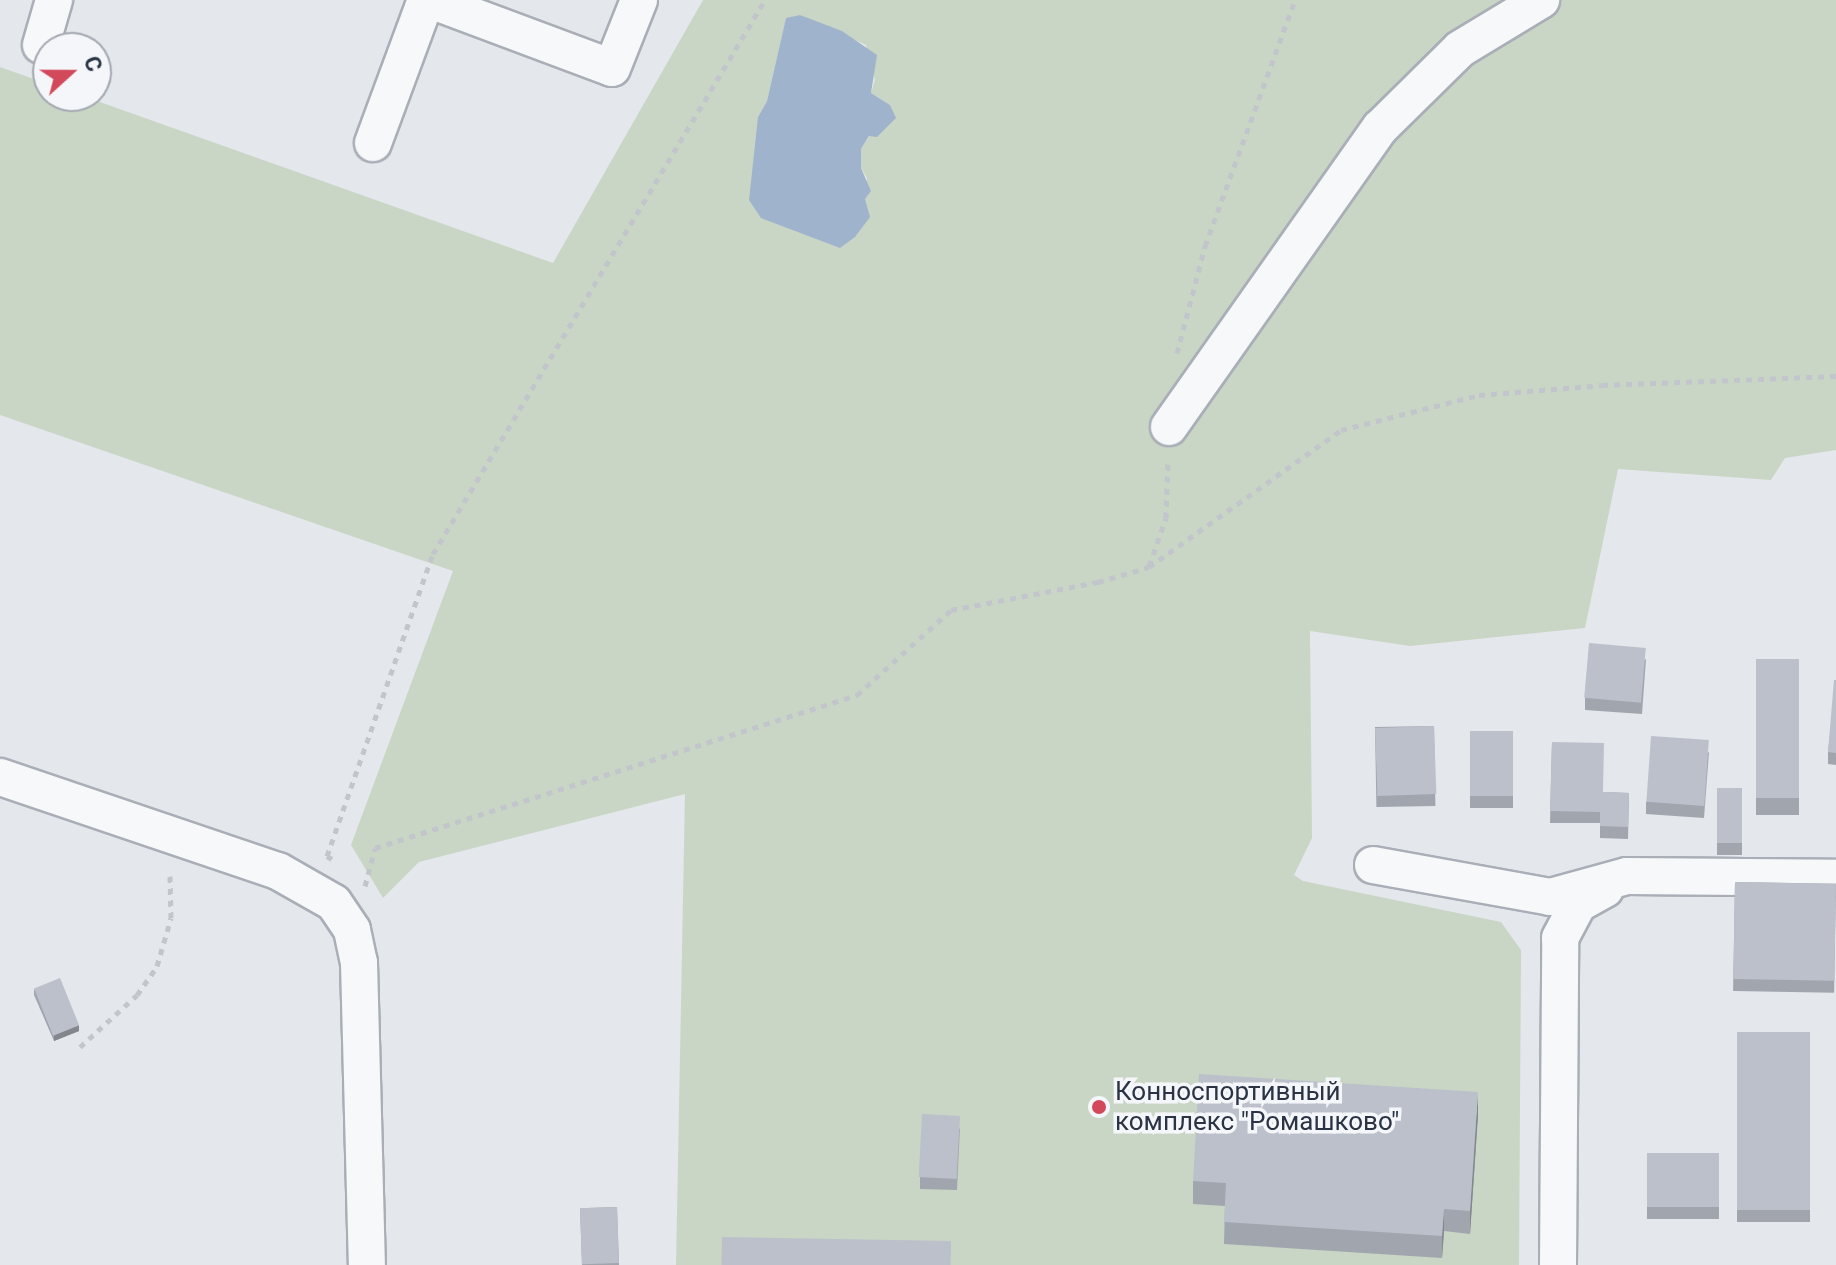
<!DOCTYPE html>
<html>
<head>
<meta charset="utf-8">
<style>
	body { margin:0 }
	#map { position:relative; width:1836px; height:1265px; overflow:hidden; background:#e4e7ec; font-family:Roboto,sans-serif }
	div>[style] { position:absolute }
	.green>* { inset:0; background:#c9d6c5 }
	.water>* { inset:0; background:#9fb4cc }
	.path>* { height:5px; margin-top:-2.5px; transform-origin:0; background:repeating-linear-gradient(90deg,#c2c5cb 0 6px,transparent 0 12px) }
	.roads { filter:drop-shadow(2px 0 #a9aeb7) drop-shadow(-2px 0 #a9aeb7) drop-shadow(0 2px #a9aeb7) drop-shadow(0 -2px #a9aeb7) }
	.minor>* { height:36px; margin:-18px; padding:0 18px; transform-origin:18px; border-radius:18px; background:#f7f8fa }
	.wall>* { inset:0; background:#a1a5ae; transform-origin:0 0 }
	.shaded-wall>* { inset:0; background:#83868d }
	.building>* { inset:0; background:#bbc0ca; transform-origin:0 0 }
	.dots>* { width:22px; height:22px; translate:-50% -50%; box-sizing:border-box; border:4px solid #f4f6f9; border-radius:50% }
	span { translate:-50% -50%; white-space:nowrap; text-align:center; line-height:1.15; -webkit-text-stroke:7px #f4f6f9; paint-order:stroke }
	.poi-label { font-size:26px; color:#2b3445 }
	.left { translate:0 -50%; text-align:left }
	.north { position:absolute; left:32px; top:32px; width:80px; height:80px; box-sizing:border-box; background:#f4f6f9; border:2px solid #a4a8b1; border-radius:50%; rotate:69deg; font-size:22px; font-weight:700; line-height:32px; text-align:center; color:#2b3445 }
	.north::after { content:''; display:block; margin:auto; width:28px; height:36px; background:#d1495b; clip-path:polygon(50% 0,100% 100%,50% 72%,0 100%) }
</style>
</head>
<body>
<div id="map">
	<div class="green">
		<i style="clip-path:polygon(evenodd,703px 0,1836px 0,1836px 450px,1785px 458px,1771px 480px,1618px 469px,1585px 628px,1410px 646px,1310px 631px,1312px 838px,1294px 875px,1303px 881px,1501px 922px,1521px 950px,1519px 1265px,676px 1265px,685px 794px,419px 862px,383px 898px,351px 845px,453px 571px,0 415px,0 67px,48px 84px,48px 96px,83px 96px,553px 263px,703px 0,800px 15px,866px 45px,875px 80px,871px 93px,890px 105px,861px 149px,861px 168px,867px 178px,865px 199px,758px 117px,767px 101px,786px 19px,800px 15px)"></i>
	</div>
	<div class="water">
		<i style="clip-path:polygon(800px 15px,842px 31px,877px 55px,871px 93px,890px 105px,896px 118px,877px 137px,869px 136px,861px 149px,861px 168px,871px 191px,865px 199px,870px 217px,855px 237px,840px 248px,761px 218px,749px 200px,758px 117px,767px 101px,786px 18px)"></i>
	</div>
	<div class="path">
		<i style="left:1177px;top:353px;width:111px;rotate:-75.3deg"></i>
		<i style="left:1205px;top:246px;width:262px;rotate:-69.9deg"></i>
		<i style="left:1149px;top:566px;width:51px;rotate:-70.5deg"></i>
		<i style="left:1166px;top:518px;width:59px;rotate:-88.1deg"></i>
		<i style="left:332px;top:859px;width:6px;rotate:-149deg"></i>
		<i style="left:327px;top:856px;width:320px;rotate:-70.7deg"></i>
		<i style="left:433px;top:554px;width:646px;rotate:-59.07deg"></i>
		<i style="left:365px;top:886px;width:39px;rotate:-75deg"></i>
		<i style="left:375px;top:848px;width:506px;rotate:-17.61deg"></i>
		<i style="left:857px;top:695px;width:127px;rotate:-42.1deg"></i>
		<i style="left:951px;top:610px;width:150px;rotate:-10.8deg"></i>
		<i style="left:1098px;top:582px;width:53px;rotate:-16.4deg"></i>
		<i style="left:1149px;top:567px;width:236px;rotate:-35.5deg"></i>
		<i style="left:1341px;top:430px;width:142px;rotate:-14.2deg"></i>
		<i style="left:1479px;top:395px;width:123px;rotate:-4.6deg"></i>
		<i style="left:1602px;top:385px;width:234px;rotate:-2.2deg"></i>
		<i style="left:80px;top:1047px;width:77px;rotate:-42.4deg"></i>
		<i style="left:137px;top:995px;width:35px;rotate:-55deg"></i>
		<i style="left:157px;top:966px;width:50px;rotate:-73.7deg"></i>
		<i style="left:171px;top:918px;width:42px;rotate:-91.4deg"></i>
	</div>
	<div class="roads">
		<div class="minor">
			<i style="left:430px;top:0;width:194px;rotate:20.5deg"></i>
			<i style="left:612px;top:68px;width:73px;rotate:-68.3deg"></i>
			<i style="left:41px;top:45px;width:47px;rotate:-73.9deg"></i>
			<i style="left:373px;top:143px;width:153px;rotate:-69.7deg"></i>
			<i style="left:1169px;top:427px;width:366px;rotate:-54.8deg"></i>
			<i style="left:1380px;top:128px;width:112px;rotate:-44.6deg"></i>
			<i style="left:1460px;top:49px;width:95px;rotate:-31.2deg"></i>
			<i style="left:0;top:777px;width:293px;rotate:18.7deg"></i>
			<i style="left:278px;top:871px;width:64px;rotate:29.7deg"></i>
			<i style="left:334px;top:903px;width:32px;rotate:56deg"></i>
			<i style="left:352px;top:930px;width:34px;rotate:78deg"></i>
			<i style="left:359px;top:963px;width:302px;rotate:88.5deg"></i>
			<i style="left:1373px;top:865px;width:180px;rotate:10.2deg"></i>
			<i style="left:1550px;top:897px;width:80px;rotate:-15.3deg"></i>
			<i style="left:1627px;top:876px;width:209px;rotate:0.5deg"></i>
			<i style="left:1558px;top:1265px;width:327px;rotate:-89.6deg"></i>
			<i style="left:1560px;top:938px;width:38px;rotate:-62deg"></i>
			<i style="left:1578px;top:904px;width:31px;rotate:-29deg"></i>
		</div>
	</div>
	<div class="wall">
		<i style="clip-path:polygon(1646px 659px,1642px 714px,1585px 710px,1585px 698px)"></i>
		<i style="left:1756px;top:659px;width:43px;height:156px"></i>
		<i style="clip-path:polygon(1836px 680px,1836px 765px,1828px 764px,1828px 752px)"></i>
		<i style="left:1434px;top:726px;width:80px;height:59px;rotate:89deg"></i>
		<i style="left:1470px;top:731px;width:43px;height:77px"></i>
		<i style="clip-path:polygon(1552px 742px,1603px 792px,1629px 793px,1628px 839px,1600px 838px,1600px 823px,1550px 823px)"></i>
		<i style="clip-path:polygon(1709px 752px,1704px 818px,1646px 814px,1646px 802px)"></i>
		<i style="left:1717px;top:788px;width:25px;height:67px"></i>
		<i style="left:1735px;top:882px;width:101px;height:109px;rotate:1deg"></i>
		<i style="clip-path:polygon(34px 989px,79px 1031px,54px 1041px,34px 995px)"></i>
		<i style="left:1737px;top:1032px;width:73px;height:190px"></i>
		<i style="clip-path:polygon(1478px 1115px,1470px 1234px,1444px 1231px,1442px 1258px,1224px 1244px,1225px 1206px,1193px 1204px,1193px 1181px)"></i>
		<i style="clip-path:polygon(960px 1128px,957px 1190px,920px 1189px,920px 1177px)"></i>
		<i style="left:1647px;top:1153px;width:72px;height:66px"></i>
		<i style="left:617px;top:1207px;width:58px;height:37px;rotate:88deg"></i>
	</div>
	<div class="shaded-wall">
		<i style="clip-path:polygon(79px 1025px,79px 1031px,54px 1041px,54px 1035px)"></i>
		<i style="clip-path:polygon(1478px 1092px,1478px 1115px,1470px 1234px,1470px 1211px)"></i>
		<i style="clip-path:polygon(1444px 1209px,1444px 1231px,1442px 1258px,1442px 1236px)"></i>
	</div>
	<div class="building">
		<i style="left:1589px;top:643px;width:57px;height:55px;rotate:5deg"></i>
		<i style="left:1756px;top:659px;width:43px;height:139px"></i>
		<i style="clip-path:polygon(1834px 680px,1836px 680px,1836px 753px,1828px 752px)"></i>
		<i style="left:1434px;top:726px;width:68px;height:59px;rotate:88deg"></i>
		<i style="left:1470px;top:731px;width:43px;height:65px"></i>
		<i style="left:1651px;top:736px;width:58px;height:66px;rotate:4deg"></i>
		<i style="clip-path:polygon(1552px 742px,1604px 743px,1603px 792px,1629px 793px,1628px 827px,1600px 826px,1600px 812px,1550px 811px)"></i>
		<i style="left:1717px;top:788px;width:25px;height:55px"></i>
		<i style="left:1735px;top:882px;width:101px;height:97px;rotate:1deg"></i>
		<i style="left:60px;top:978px;width:51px;height:28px;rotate:68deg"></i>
		<i style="left:1737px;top:1032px;width:73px;height:178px"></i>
		<i style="clip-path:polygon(1199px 1074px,1478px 1092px,1470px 1211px,1444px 1209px,1442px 1236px,1224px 1222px,1226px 1183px,1193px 1181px)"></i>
		<i style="left:922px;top:1114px;width:38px;height:63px;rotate:3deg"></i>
		<i style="left:1647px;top:1153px;width:72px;height:54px"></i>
		<i style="left:617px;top:1207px;width:56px;height:37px;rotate:88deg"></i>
		<i style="left:722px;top:1237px;width:229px;height:28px;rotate:1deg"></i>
	</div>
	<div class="dots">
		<i style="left:1099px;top:1107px;background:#d1495b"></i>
	</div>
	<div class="poi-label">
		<span class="left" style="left:1115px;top:1107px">Конноспортивный<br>комплекс "Ромашково"</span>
	</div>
	<div class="north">С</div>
</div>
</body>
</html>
